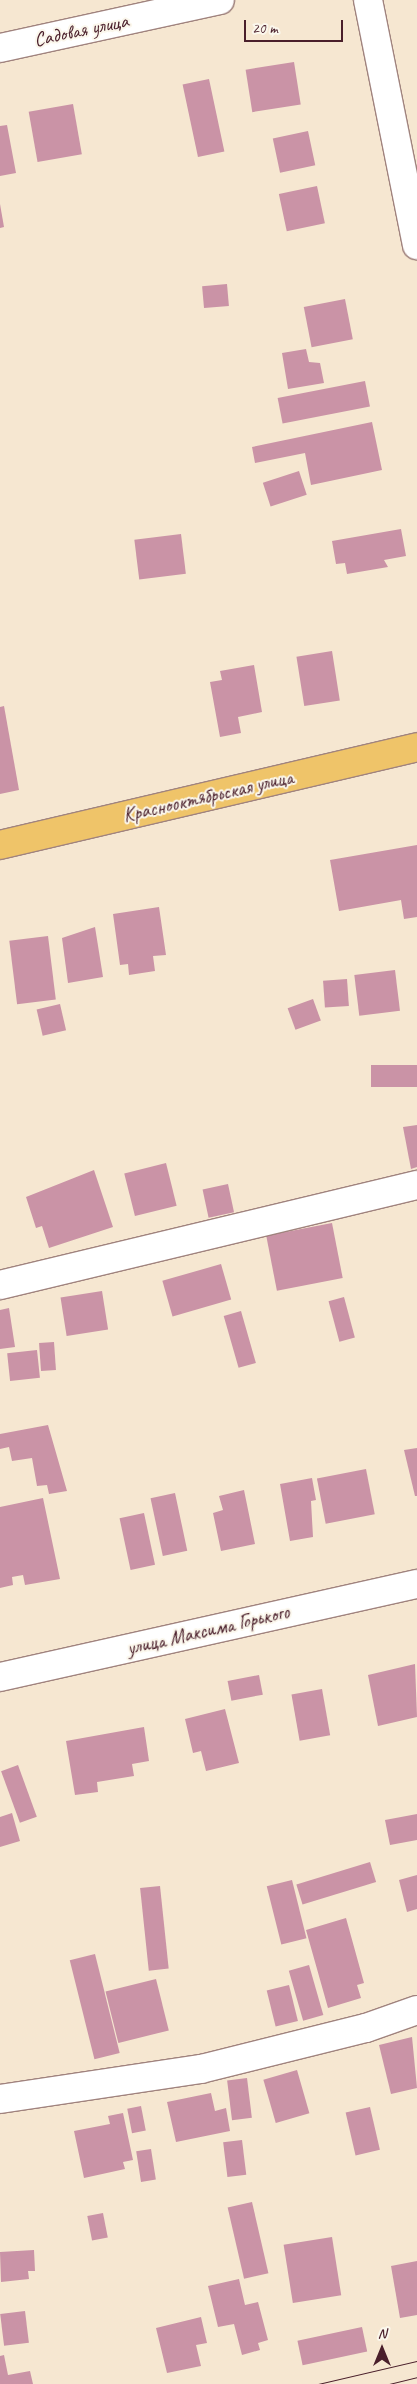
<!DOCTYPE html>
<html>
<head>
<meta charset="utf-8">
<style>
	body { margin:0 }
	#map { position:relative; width:417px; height:2384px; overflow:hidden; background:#f6e7d1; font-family:Caveat,sans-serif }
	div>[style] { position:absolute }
	.building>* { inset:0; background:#ca93a6; transform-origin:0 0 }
	.roads { filter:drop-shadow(1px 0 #a0837e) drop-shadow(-1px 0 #a0837e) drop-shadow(0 1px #a0837e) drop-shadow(0 -1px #a0837e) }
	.minor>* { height:28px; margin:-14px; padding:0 14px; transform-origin:14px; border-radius:14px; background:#fff }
	.major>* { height:28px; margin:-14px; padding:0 14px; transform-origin:14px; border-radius:14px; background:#efc469 }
	.tram>* { height:1px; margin:-0.5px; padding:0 0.5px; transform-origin:0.5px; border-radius:0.5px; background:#4a1f2b }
	span { translate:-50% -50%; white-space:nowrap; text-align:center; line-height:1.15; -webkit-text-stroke:4px #fbf7ec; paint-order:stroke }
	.street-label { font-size:20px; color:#4a1f2b }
	.north { position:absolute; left:357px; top:2324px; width:50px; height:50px; -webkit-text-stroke:4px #fbf7ec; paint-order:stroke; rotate:0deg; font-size:14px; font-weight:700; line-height:20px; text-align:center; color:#4a1f2b }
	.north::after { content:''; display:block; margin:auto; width:18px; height:22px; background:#4a1f2b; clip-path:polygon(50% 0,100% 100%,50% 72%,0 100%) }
	.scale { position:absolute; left:244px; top:20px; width:99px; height:22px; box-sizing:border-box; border:2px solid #4a1f2b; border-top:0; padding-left:6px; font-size:15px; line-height:18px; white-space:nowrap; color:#4a1f2b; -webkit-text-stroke:4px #fbf7ec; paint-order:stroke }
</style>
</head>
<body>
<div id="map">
	<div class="building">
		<i style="left:294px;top:62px;width:43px;height:49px;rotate:81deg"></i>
		<i style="left:209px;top:79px;width:74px;height:27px;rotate:78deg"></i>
		<i style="left:73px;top:104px;width:51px;height:45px;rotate:80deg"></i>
		<i style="clip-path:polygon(7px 125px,16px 173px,0 176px,0 126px)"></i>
		<i style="left:308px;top:131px;width:35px;height:36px;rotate:78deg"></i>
		<i style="left:317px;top:186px;width:38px;height:39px;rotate:78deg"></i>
		<i style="clip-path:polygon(0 204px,4px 227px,0 228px)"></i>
		<i style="left:227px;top:284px;width:22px;height:25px;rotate:85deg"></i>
		<i style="left:345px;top:299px;width:41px;height:42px;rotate:79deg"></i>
		<i style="clip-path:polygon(306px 349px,309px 362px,320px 363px,324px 383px,288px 389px,282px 353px)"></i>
		<i style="left:365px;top:381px;width:26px;height:89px;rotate:79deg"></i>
		<i style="clip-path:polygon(372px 422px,382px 470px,311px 485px,305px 453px,255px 463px,252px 447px)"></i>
		<i style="left:299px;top:471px;width:25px;height:38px;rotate:72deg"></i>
		<i style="clip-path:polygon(401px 529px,406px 556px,384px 560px,388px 567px,347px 574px,345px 563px,336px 564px,332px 541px)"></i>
		<i style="left:181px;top:534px;width:40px;height:47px;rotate:83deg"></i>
		<i style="left:332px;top:651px;width:50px;height:36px;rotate:81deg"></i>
		<i style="clip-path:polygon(254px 665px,262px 712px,238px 717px,241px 733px,220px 737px,210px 682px,222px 680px,220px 671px)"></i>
		<i style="clip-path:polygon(4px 706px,19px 790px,0 794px,0 707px)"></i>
		<i style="clip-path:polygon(417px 845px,417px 917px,404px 919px,401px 900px,339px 911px,330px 860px)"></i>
		<i style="clip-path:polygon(159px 907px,166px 955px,153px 956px,155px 971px,129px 975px,128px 964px,120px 965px,113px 914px)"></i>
		<i style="clip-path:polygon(95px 927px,103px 977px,68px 983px,62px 938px)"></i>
		<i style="left:48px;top:936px;width:64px;height:39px;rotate:83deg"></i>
		<i style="left:395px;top:970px;width:41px;height:41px;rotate:83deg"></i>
		<i style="left:347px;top:979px;width:27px;height:24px;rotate:86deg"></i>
		<i style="left:313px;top:999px;width:23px;height:27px;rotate:70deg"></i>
		<i style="left:60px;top:1004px;width:27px;height:24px;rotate:77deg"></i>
		<i style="left:417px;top:1065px;width:22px;height:46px;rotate:90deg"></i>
		<i style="clip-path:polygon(417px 1125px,417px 1167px,411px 1169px,403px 1127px)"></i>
		<i style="left:166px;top:1163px;width:44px;height:43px;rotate:76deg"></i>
		<i style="clip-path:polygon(94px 1170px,113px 1227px,49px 1248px,42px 1226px,36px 1228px,26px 1197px)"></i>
		<i style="left:228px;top:1184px;width:29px;height:26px;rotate:78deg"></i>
		<i style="left:332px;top:1223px;width:56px;height:67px;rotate:79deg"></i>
		<i style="left:221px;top:1264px;width:37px;height:61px;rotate:74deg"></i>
		<i style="left:102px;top:1291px;width:39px;height:42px;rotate:81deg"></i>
		<i style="left:344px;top:1297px;width:42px;height:16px;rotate:75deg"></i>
		<i style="clip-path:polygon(9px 1308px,15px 1347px,0 1349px,0 1310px)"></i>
		<i style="left:241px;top:1311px;width:54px;height:18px;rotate:74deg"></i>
		<i style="left:54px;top:1342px;width:28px;height:15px;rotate:86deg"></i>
		<i style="left:37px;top:1350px;width:28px;height:30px;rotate:84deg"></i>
		<i style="clip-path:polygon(48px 1425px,67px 1491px,49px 1494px,47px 1485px,37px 1486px,32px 1458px,12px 1461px,9px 1447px,0 1449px,0 1434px)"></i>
		<i style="clip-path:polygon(417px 1448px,417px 1496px,415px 1496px,404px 1450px)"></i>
		<i style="left:366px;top:1469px;width:46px;height:50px;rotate:79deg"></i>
		<i style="clip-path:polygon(312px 1478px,316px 1500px,311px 1501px,313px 1537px,290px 1541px,280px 1484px)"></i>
		<i style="clip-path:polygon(244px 1490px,255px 1544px,221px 1551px,213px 1513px,223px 1510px,219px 1496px)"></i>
		<i style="left:175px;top:1493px;width:59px;height:25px;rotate:78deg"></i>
		<i style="clip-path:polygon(43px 1498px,60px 1579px,25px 1585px,23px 1575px,12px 1577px,13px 1585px,0 1588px,0 1507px)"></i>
		<i style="left:144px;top:1513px;width:53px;height:25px;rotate:78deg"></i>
		<i style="clip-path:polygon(415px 1664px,417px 1717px,378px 1726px,368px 1675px)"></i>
		<i style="left:259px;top:1675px;width:20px;height:32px;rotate:79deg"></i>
		<i style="left:322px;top:1689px;width:47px;height:31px;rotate:80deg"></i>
		<i style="clip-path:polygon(225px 1709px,239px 1763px,206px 1771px,201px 1751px,193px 1753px,185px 1719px)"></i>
		<i style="clip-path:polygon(144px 1727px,149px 1761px,132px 1764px,134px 1776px,97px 1782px,98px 1792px,75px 1795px,66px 1741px)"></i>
		<i style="left:18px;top:1765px;width:55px;height:18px;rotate:70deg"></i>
		<i style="clip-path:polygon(12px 1813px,20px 1841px,0 1847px,0 1817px)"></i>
		<i style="clip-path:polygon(417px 1814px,417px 1840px,390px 1845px,385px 1820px)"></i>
		<i style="left:370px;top:1862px;width:21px;height:77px;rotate:73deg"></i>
		<i style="clip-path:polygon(417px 1875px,417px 1909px,407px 1912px,399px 1880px)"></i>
		<i style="left:292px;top:1880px;width:60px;height:26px;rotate:76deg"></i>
		<i style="left:160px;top:1886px;width:83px;height:20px;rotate:84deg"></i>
		<i style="clip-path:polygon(346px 1918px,364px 1983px,357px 1985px,361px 1998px,328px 2008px,306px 1930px)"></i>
		<i style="left:95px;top:1954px;width:102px;height:26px;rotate:76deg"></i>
		<i style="left:309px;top:1965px;width:52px;height:21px;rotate:74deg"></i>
		<i style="left:156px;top:1979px;width:53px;height:52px;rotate:76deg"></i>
		<i style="left:289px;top:1985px;width:37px;height:23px;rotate:76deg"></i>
		<i style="clip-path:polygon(412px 2037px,417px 2088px,391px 2094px,379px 2045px)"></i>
		<i style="left:297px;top:2070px;width:45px;height:35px;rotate:74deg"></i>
		<i style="left:247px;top:2078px;width:40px;height:20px;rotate:83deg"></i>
		<i style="clip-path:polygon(211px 2093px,215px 2111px,226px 2108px,230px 2131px,176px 2142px,167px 2102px)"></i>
		<i style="left:141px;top:2106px;width:25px;height:14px;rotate:79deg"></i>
		<i style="left:370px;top:2107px;width:44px;height:25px;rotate:77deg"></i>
		<i style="clip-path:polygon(123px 2113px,133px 2160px,123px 2162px,125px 2169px,84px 2178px,74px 2131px,110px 2124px,108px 2116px)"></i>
		<i style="left:242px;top:2140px;width:35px;height:19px;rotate:83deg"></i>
		<i style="left:151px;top:2149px;width:31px;height:15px;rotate:81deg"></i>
		<i style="left:252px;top:2202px;width:73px;height:25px;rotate:77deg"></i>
		<i style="left:103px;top:2213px;width:25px;height:16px;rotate:79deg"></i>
		<i style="left:332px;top:2237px;width:59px;height:49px;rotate:81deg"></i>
		<i style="clip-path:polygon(34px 2250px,35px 2271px,28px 2271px,29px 2279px,1px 2282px,0 2252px)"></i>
		<i style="clip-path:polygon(417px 2261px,417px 2315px,400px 2318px,391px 2266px)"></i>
		<i style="clip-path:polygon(239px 2279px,245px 2305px,258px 2302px,268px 2340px,258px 2343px,260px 2350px,242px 2355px,234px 2324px,218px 2327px,208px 2286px)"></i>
		<i style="left:25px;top:2311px;width:32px;height:25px;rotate:83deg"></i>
		<i style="clip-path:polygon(201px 2317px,207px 2343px,196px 2345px,201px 2366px,167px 2373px,156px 2328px)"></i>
		<i style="left:362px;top:2327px;width:25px;height:66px;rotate:78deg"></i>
		<i style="clip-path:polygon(4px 2355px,8px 2375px,30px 2371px,33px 2384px,0 2384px,0 2356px)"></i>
	</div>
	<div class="roads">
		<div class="minor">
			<i style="left:368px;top:0;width:250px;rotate:78.7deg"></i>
			<i style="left:0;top:48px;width:225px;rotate:-12.3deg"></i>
			<i style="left:0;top:1285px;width:429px;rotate:-13.5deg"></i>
			<i style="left:0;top:1677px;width:427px;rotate:-12.6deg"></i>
			<i style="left:0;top:2099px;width:203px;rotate:-8.5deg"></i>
			<i style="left:201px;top:2069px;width:170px;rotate:-14deg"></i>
			<i style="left:366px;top:2028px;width:54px;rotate:-19.4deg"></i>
		</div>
		<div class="major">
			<i style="left:0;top:845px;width:428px;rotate:-13.2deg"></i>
		</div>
	</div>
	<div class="tram">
		<i style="left:318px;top:2384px;width:102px;rotate:-13.1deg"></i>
		<i style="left:389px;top:2384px;width:29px;rotate:-14deg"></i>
	</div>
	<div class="street-label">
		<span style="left:81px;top:30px;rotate:-12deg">Садовая улица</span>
		<span style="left:208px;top:796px;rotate:-13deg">Краснооктябрьская улица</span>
		<span style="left:208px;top:1630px;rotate:-13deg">улица Максима Горького</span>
	</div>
	<div class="north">N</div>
	<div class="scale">20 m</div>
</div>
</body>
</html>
